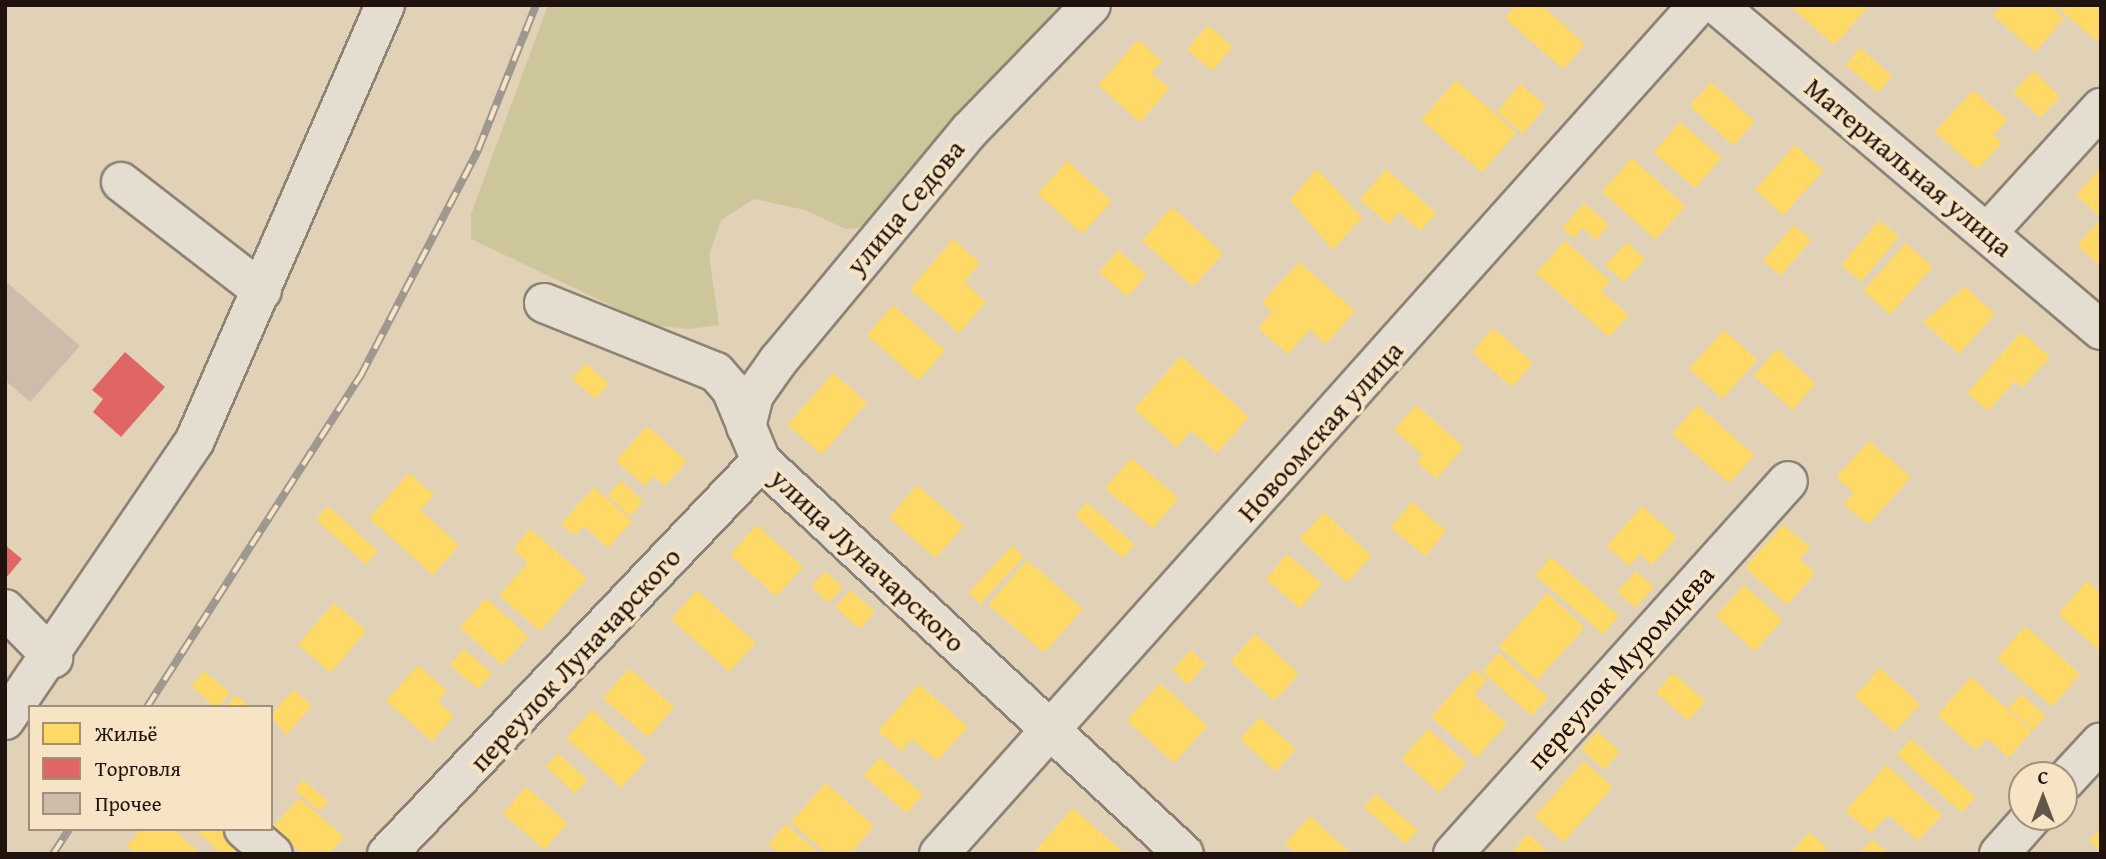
<!DOCTYPE html>
<html>
<head>
<meta charset="utf-8">
<style>
	body { margin:0 }
	#map { position:relative; width:2106px; height:859px; overflow:hidden; background:#e0d1b7; font-family:"Gentium Book Plus",serif }
	div>[style] { position:absolute }
	.green>* { inset:0; background:#cdc69b }
	.homes>* { inset:0; background:#ffd966; transform-origin:0 0 }
	.shops>* { inset:0; background:#e06666 }
	.building>* { inset:0; background:#cebcaa }
	.roads { filter:drop-shadow(2px 0 #8d8374) drop-shadow(-2px 0 #8d8374) drop-shadow(0 2px #8d8374) drop-shadow(0 -2px #8d8374) }
	.minor>* { height:38px; margin:-19px; padding:0 19px; transform-origin:19px; border-radius:19px; background:#e5ded0 }
	.rail>* { height:8px; margin-top:-4px; transform-origin:0; background:repeating-linear-gradient(90deg,#f6e4c5 0 16px,#9f988e 0 32px); box-sizing:border-box; border-block:2px solid #9f988e }
	span { translate:-50% -50%; white-space:nowrap; text-align:center; line-height:1.15; -webkit-text-stroke:7px #f6e4c5; paint-order:stroke }
	.street-label { font-size:28px; color:#20120d }
	.frame { position:absolute; inset:0; border:7px solid #20120d; pointer-events:none }
	.legend { position:absolute; left:28px; top:705px; width:245px; height:126px; box-sizing:border-box; background:#f6e4c5; border:2px solid #a0907b; margin:0; padding:9px 12px; list-style:none; font-size:21px; color:#20120d }
	.legend li { display:flex; align-items:center; gap:14px; height:35px }
	.legend b { width:35px; border:2px solid #a0907b }
	.north { position:absolute; left:2008px; top:761px; width:70px; height:70px; box-sizing:border-box; background:#f6e4c5; border:2px solid #a0907b; border-radius:50%; rotate:0deg; font-size:19px; font-weight:700; line-height:28px; text-align:center; color:#20120d }
	.north::after { content:''; display:block; margin:auto; width:24px; height:32px; background:#635548; clip-path:polygon(50% 0,100% 100%,50% 72%,0 100%) }
</style>
</head>
<body>
<div id="map">
	<div class="green">
		<i style="clip-path:polygon(548px 5px,1065px 5px,866px 227px,846px 229px,805px 210px,754px 199px,721px 220px,709px 255px,719px 325px,689px 329px,652px 325px,471px 239px,471px 214px)"></i>
	</div>
	<div class="homes">
		<i style="clip-path:polygon(1516px 5px,1541px 5px,1585px 44px,1563px 69px,1505px 18px)"></i>
		<i style="clip-path:polygon(1789px 5px,1870px 5px,1834px 45px)"></i>
		<i style="clip-path:polygon(2002px 5px,2050px 5px,2064px 18px,2035px 52px,1993px 15px)"></i>
		<i style="clip-path:polygon(2055px 5px,2101px 5px,2101px 35px,2096px 41px)"></i>
		<i style="left:1208px;top:25px;width:33px;height:32px;rotate:41deg"></i>
		<i style="clip-path:polygon(1138px 40px,1162px 61px,1151px 73px,1170px 88px,1140px 122px,1098px 85px)"></i>
		<i style="left:1860px;top:48px;width:43px;height:22px;rotate:41deg"></i>
		<i style="left:2033px;top:71px;width:37px;height:29px;rotate:43deg"></i>
		<i style="left:1456px;top:80px;width:80px;height:53px;rotate:41deg"></i>
		<i style="left:1711px;top:82px;width:59px;height:32px;rotate:42deg"></i>
		<i style="left:1520px;top:84px;width:34px;height:36px;rotate:40deg"></i>
		<i style="clip-path:polygon(1973px 90px,2007px 120px,1993px 135px,2002px 143px,1977px 169px,1935px 132px)"></i>
		<i style="left:1680px;top:122px;width:55px;height:40px;rotate:41deg"></i>
		<i style="left:1795px;top:145px;width:38px;height:60px;rotate:42deg"></i>
		<i style="left:1632px;top:158px;width:72px;height:45px;rotate:42deg"></i>
		<i style="left:1067px;top:161px;width:60px;height:44px;rotate:42deg"></i>
		<i style="clip-path:polygon(2101px 167px,2101px 217px,2076px 195px)"></i>
		<i style="clip-path:polygon(1317px 169px,1362px 217px,1333px 250px,1290px 200px)"></i>
		<i style="clip-path:polygon(1386px 169px,1436px 213px,1420px 231px,1399px 212px,1388px 224px,1360px 199px)"></i>
		<i style="clip-path:polygon(1584px 203px,1609px 225px,1596px 240px,1583px 228px,1573px 238px,1562px 228px)"></i>
		<i style="left:1172px;top:207px;width:69px;height:45px;rotate:42deg"></i>
		<i style="clip-path:polygon(2101px 219px,2101px 266px,2077px 245px)"></i>
		<i style="left:1879px;top:220px;width:26px;height:59px;rotate:40deg"></i>
		<i style="left:1794px;top:225px;width:23px;height:47px;rotate:41deg"></i>
		<i style="clip-path:polygon(953px 239px,980px 263px,964px 282px,986px 302px,959px 333px,910px 289px)"></i>
		<i style="clip-path:polygon(1565px 241px,1610px 281px,1601px 291px,1629px 315px,1609px 337px,1536px 273px)"></i>
		<i style="left:1627px;top:242px;width:25px;height:32px;rotate:43deg"></i>
		<i style="left:1906px;top:243px;width:36px;height:64px;rotate:42deg"></i>
		<i style="left:1118px;top:250px;width:38px;height:29px;rotate:41deg"></i>
		<i style="clip-path:polygon(1299px 262px,1355px 311px,1326px 344px,1310px 329px,1288px 354px,1258px 328px,1272px 312px,1262px 302px)"></i>
		<i style="clip-path:polygon(1965px 287px,1995px 314px,1959px 354px,1923px 322px)"></i>
		<i style="left:893px;top:305px;width:69px;height:40px;rotate:41deg"></i>
		<i style="left:1493px;top:328px;width:53px;height:32px;rotate:41deg"></i>
		<i style="left:1724px;top:330px;width:45px;height:52px;rotate:42deg"></i>
		<i style="clip-path:polygon(2021px 332px,2050px 357px,2022px 388px,2015px 381px,1988px 411px,1967px 393px)"></i>
		<i style="left:1777px;top:349px;width:52px;height:35px;rotate:42deg"></i>
		<i style="clip-path:polygon(1181px 356px,1249px 417px,1217px 453px,1191px 430px,1177px 447px,1134px 409px)"></i>
		<i style="left:586px;top:363px;width:31px;height:21px;rotate:42deg"></i>
		<i style="left:833px;top:373px;width:45px;height:69px;rotate:41deg"></i>
		<i style="clip-path:polygon(1416px 405px,1464px 447px,1436px 479px,1417px 462px,1423px 455px,1394px 430px)"></i>
		<i style="left:1697px;top:405px;width:76px;height:38px;rotate:41deg"></i>
		<i style="clip-path:polygon(647px 426px,687px 461px,665px 486px,654px 476px,645px 486px,616px 461px)"></i>
		<i style="clip-path:polygon(1869px 441px,1911px 477px,1868px 525px,1844px 504px,1854px 493px,1836px 477px)"></i>
		<i style="left:1131px;top:458px;width:62px;height:40px;rotate:40deg"></i>
		<i style="clip-path:polygon(409px 473px,434px 495px,420px 510px,459px 545px,433px 575px,369px 518px)"></i>
		<i style="left:621px;top:481px;width:30px;height:20px;rotate:42deg"></i>
		<i style="left:917px;top:485px;width:62px;height:43px;rotate:41deg"></i>
		<i style="clip-path:polygon(594px 487px,632px 521px,608px 548px,584px 526px,575px 536px,561px 524px)"></i>
		<i style="left:1087px;top:502px;width:64px;height:18px;rotate:42deg"></i>
		<i style="left:1412px;top:502px;width:45px;height:33px;rotate:40deg"></i>
		<i style="left:328px;top:506px;width:67px;height:18px;rotate:42deg"></i>
		<i style="clip-path:polygon(1642px 506px,1677px 537px,1652px 565px,1640px 554px,1629px 566px,1607px 546px)"></i>
		<i style="left:1324px;top:512px;width:65px;height:36px;rotate:43deg"></i>
		<i style="left:757px;top:525px;width:62px;height:40px;rotate:42deg"></i>
		<i style="clip-path:polygon(1783px 525px,1810px 547px,1800px 559px,1815px 573px,1787px 605px,1745px 567px)"></i>
		<i style="clip-path:polygon(530px 529px,587px 578px,540px 631px,499px 595px,528px 563px,513px 549px)"></i>
		<i style="left:1012px;top:546px;width:16px;height:64px;rotate:43deg"></i>
		<i style="left:1287px;top:554px;width:45px;height:33px;rotate:40deg"></i>
		<i style="left:1551px;top:557px;width:90px;height:24px;rotate:41deg"></i>
		<i style="left:1027px;top:560px;width:74px;height:59px;rotate:41deg"></i>
		<i style="left:825px;top:571px;width:24px;height:21px;rotate:42deg"></i>
		<i style="left:1636px;top:571px;width:24px;height:28px;rotate:42deg"></i>
		<i style="clip-path:polygon(2087px 581px,2101px 594px,2101px 652px,2058px 614px)"></i>
		<i style="left:1744px;top:585px;width:52px;height:42px;rotate:42deg"></i>
		<i style="left:697px;top:590px;width:79px;height:39px;rotate:42deg"></i>
		<i style="left:850px;top:590px;width:33px;height:23px;rotate:41deg"></i>
		<i style="left:1547px;top:593px;width:51px;height:72px;rotate:42deg"></i>
		<i style="left:486px;top:598px;width:57px;height:39px;rotate:42deg"></i>
		<i style="left:334px;top:603px;width:43px;height:55px;rotate:41deg"></i>
		<i style="left:2025px;top:626px;width:73px;height:43px;rotate:41deg"></i>
		<i style="left:1255px;top:634px;width:59px;height:37px;rotate:42deg"></i>
		<i style="left:464px;top:649px;width:37px;height:21px;rotate:41deg"></i>
		<i style="left:1190px;top:650px;width:21px;height:27px;rotate:41deg"></i>
		<i style="left:1499px;top:653px;width:66px;height:25px;rotate:42deg"></i>
		<i style="clip-path:polygon(418px 665px,447px 691px,438px 701px,454px 716px,432px 741px,386px 701px)"></i>
		<i style="left:629px;top:668px;width:60px;height:40px;rotate:41deg"></i>
		<i style="left:1880px;top:668px;width:54px;height:38px;rotate:42deg"></i>
		<i style="clip-path:polygon(1474px 669px,1487px 680px,1474px 694px,1507px 724px,1477px 757px,1431px 717px)"></i>
		<i style="left:204px;top:671px;width:34px;height:20px;rotate:40deg"></i>
		<i style="left:1673px;top:673px;width:43px;height:26px;rotate:41deg"></i>
		<i style="clip-path:polygon(1971px 677px,2032px 731px,2009px 757px,1987px 738px,1976px 750px,1937px 715px)"></i>
		<i style="left:1160px;top:683px;width:64px;height:50px;rotate:42deg"></i>
		<i style="clip-path:polygon(919px 684px,968px 727px,937px 761px,912px 739px,901px 751px,878px 731px)"></i>
		<i style="clip-path:polygon(293px 690px,312px 706px,286px 735px,271px 715px)"></i>
		<i style="left:2021px;top:694px;width:33px;height:19px;rotate:41deg"></i>
		<i style="clip-path:polygon(236px 695px,249px 707px,225px 707px)"></i>
		<i style="left:592px;top:710px;width:74px;height:38px;rotate:42deg"></i>
		<i style="left:1260px;top:717px;width:48px;height:30px;rotate:42deg"></i>
		<i style="left:1428px;top:729px;width:51px;height:40px;rotate:42deg"></i>
		<i style="left:1597px;top:731px;width:31px;height:24px;rotate:42deg"></i>
		<i style="left:1911px;top:739px;width:87px;height:21px;rotate:42deg"></i>
		<i style="left:558px;top:753px;width:40px;height:18px;rotate:43deg"></i>
		<i style="left:880px;top:757px;width:57px;height:25px;rotate:41deg"></i>
		<i style="left:1584px;top:761px;width:39px;height:74px;rotate:42deg"></i>
		<i style="clip-path:polygon(1886px 765px,1942px 815px,1918px 841px,1888px 815px,1871px 833px,1845px 811px)"></i>
		<i style="left:303px;top:780px;width:33px;height:13px;rotate:40deg"></i>
		<i style="clip-path:polygon(826px 783px,874px 826px,850px 854px,827px 854px,791px 822px)"></i>
		<i style="left:526px;top:787px;width:55px;height:35px;rotate:41deg"></i>
		<i style="left:1376px;top:794px;width:55px;height:18px;rotate:41deg"></i>
		<i style="clip-path:polygon(299px 798px,344px 837px,329px 854px,303px 854px,273px 827px)"></i>
		<i style="clip-path:polygon(1073px 808px,1123px 852px,1121px 854px,1032px 854px)"></i>
		<i style="clip-path:polygon(1310px 816px,1352px 854px,1297px 854px,1285px 843px)"></i>
		<i style="clip-path:polygon(786px 824px,820px 854px,779px 854px,768px 844px)"></i>
		<i style="clip-path:polygon(2101px 828px,2101px 852px,2089px 841px)"></i>
		<i style="clip-path:polygon(141px 829px,173px 829px,201px 854px,136px 854px,127px 846px)"></i>
		<i style="clip-path:polygon(194px 829px,222px 829px,250px 854px,222px 854px)"></i>
		<i style="clip-path:polygon(1809px 832px,1827px 848px,1822px 854px,1790px 854px)"></i>
		<i style="clip-path:polygon(1528px 834px,1550px 854px,1511px 854px)"></i>
		<i style="clip-path:polygon(1872px 839px,1889px 854px,1858px 854px)"></i>
	</div>
	<div class="shops">
		<i style="clip-path:polygon(125px 352px,165px 387px,121px 437px,93px 412px,103px 399px,92px 390px)"></i>
		<i style="clip-path:polygon(5px 545px,22px 559px,5px 579px)"></i>
	</div>
	<div class="building">
		<i style="clip-path:polygon(5px 281px,80px 346px,30px 402px,5px 380px)"></i>
	</div>
	<div class="roads">
		<div class="minor">
			<i style="left:1717px;top:5px;width:503px;rotate:40.24deg"></i>
			<i style="left:121px;top:182px;width:178px;rotate:37.7deg"></i>
			<i style="left:1988px;top:232px;width:168px;rotate:-47.7deg"></i>
			<i style="left:544px;top:303px;width:185px;rotate:21.9deg"></i>
			<i style="left:716px;top:372px;width:23px;rotate:49deg"></i>
			<i style="left:731px;top:389px;width:78px;rotate:67.4deg"></i>
			<i style="left:761px;top:461px;width:577px;rotate:42.89deg"></i>
			<i style="left:746px;top:427px;width:33px;rotate:-76deg"></i>
			<i style="left:754px;top:395px;width:42px;rotate:-54.8deg"></i>
			<i style="left:778px;top:361px;width:299px;rotate:-50.3deg"></i>
			<i style="left:969px;top:131px;width:175px;rotate:-45.9deg"></i>
			<i style="left:5px;top:609px;width:69px;rotate:45.6deg"></i>
			<i style="left:5px;top:720px;width:338px;rotate:-55.8deg"></i>
			<i style="left:195px;top:440px;width:475px;rotate:-66.4deg"></i>
			<i style="left:2064px;top:782px;width:54px;rotate:-47.2deg"></i>
			<i style="left:244px;top:829px;width:38px;rotate:41deg"></i>
			<i style="left:387px;top:854px;width:543px;rotate:-46.42deg"></i>
			<i style="left:939px;top:854px;width:1139px;rotate:-48.2deg"></i>
			<i style="left:1453px;top:854px;width:501px;rotate:-48.07deg"></i>
			<i style="left:1999px;top:854px;width:50px;rotate:-48.3deg"></i>
		</div>
	</div>
	<div class="rail">
		<i style="left:147px;top:707px;width:393px;rotate:-57.2deg"></i>
		<i style="left:360px;top:377px;width:256px;rotate:-62.5deg"></i>
		<i style="left:478px;top:150px;width:156px;rotate:-68.2deg"></i>
		<i style="left:53px;top:854px;width:30px;rotate:-57deg"></i>
	</div>
	<div class="street-label">
		<span style="left:1909px;top:167px;rotate:40deg">Материальная улица</span>
		<span style="left:905px;top:207px;rotate:-50deg">улица Седова</span>
		<span style="left:1320px;top:431px;rotate:-48deg">Новоомская улица</span>
		<span style="left:868px;top:560px;rotate:43deg">улица Луначарского</span>
		<span style="left:575px;top:659px;rotate:-47deg">переулок Луначарского</span>
		<span style="left:1620px;top:667px;rotate:-48deg">переулок Муромцева</span>
	</div>
	<div class="frame"></div>
	<ul class="legend">
	<li><b style="height:19px;background:#ffd966"></b>Жильё</li>
	<li><b style="height:19px;background:#e06666"></b>Торговля</li>
	<li><b style="height:19px;background:#cebcaa"></b>Прочее</li>
	</ul>
	<div class="north">С</div>
</div>
</body>
</html>
